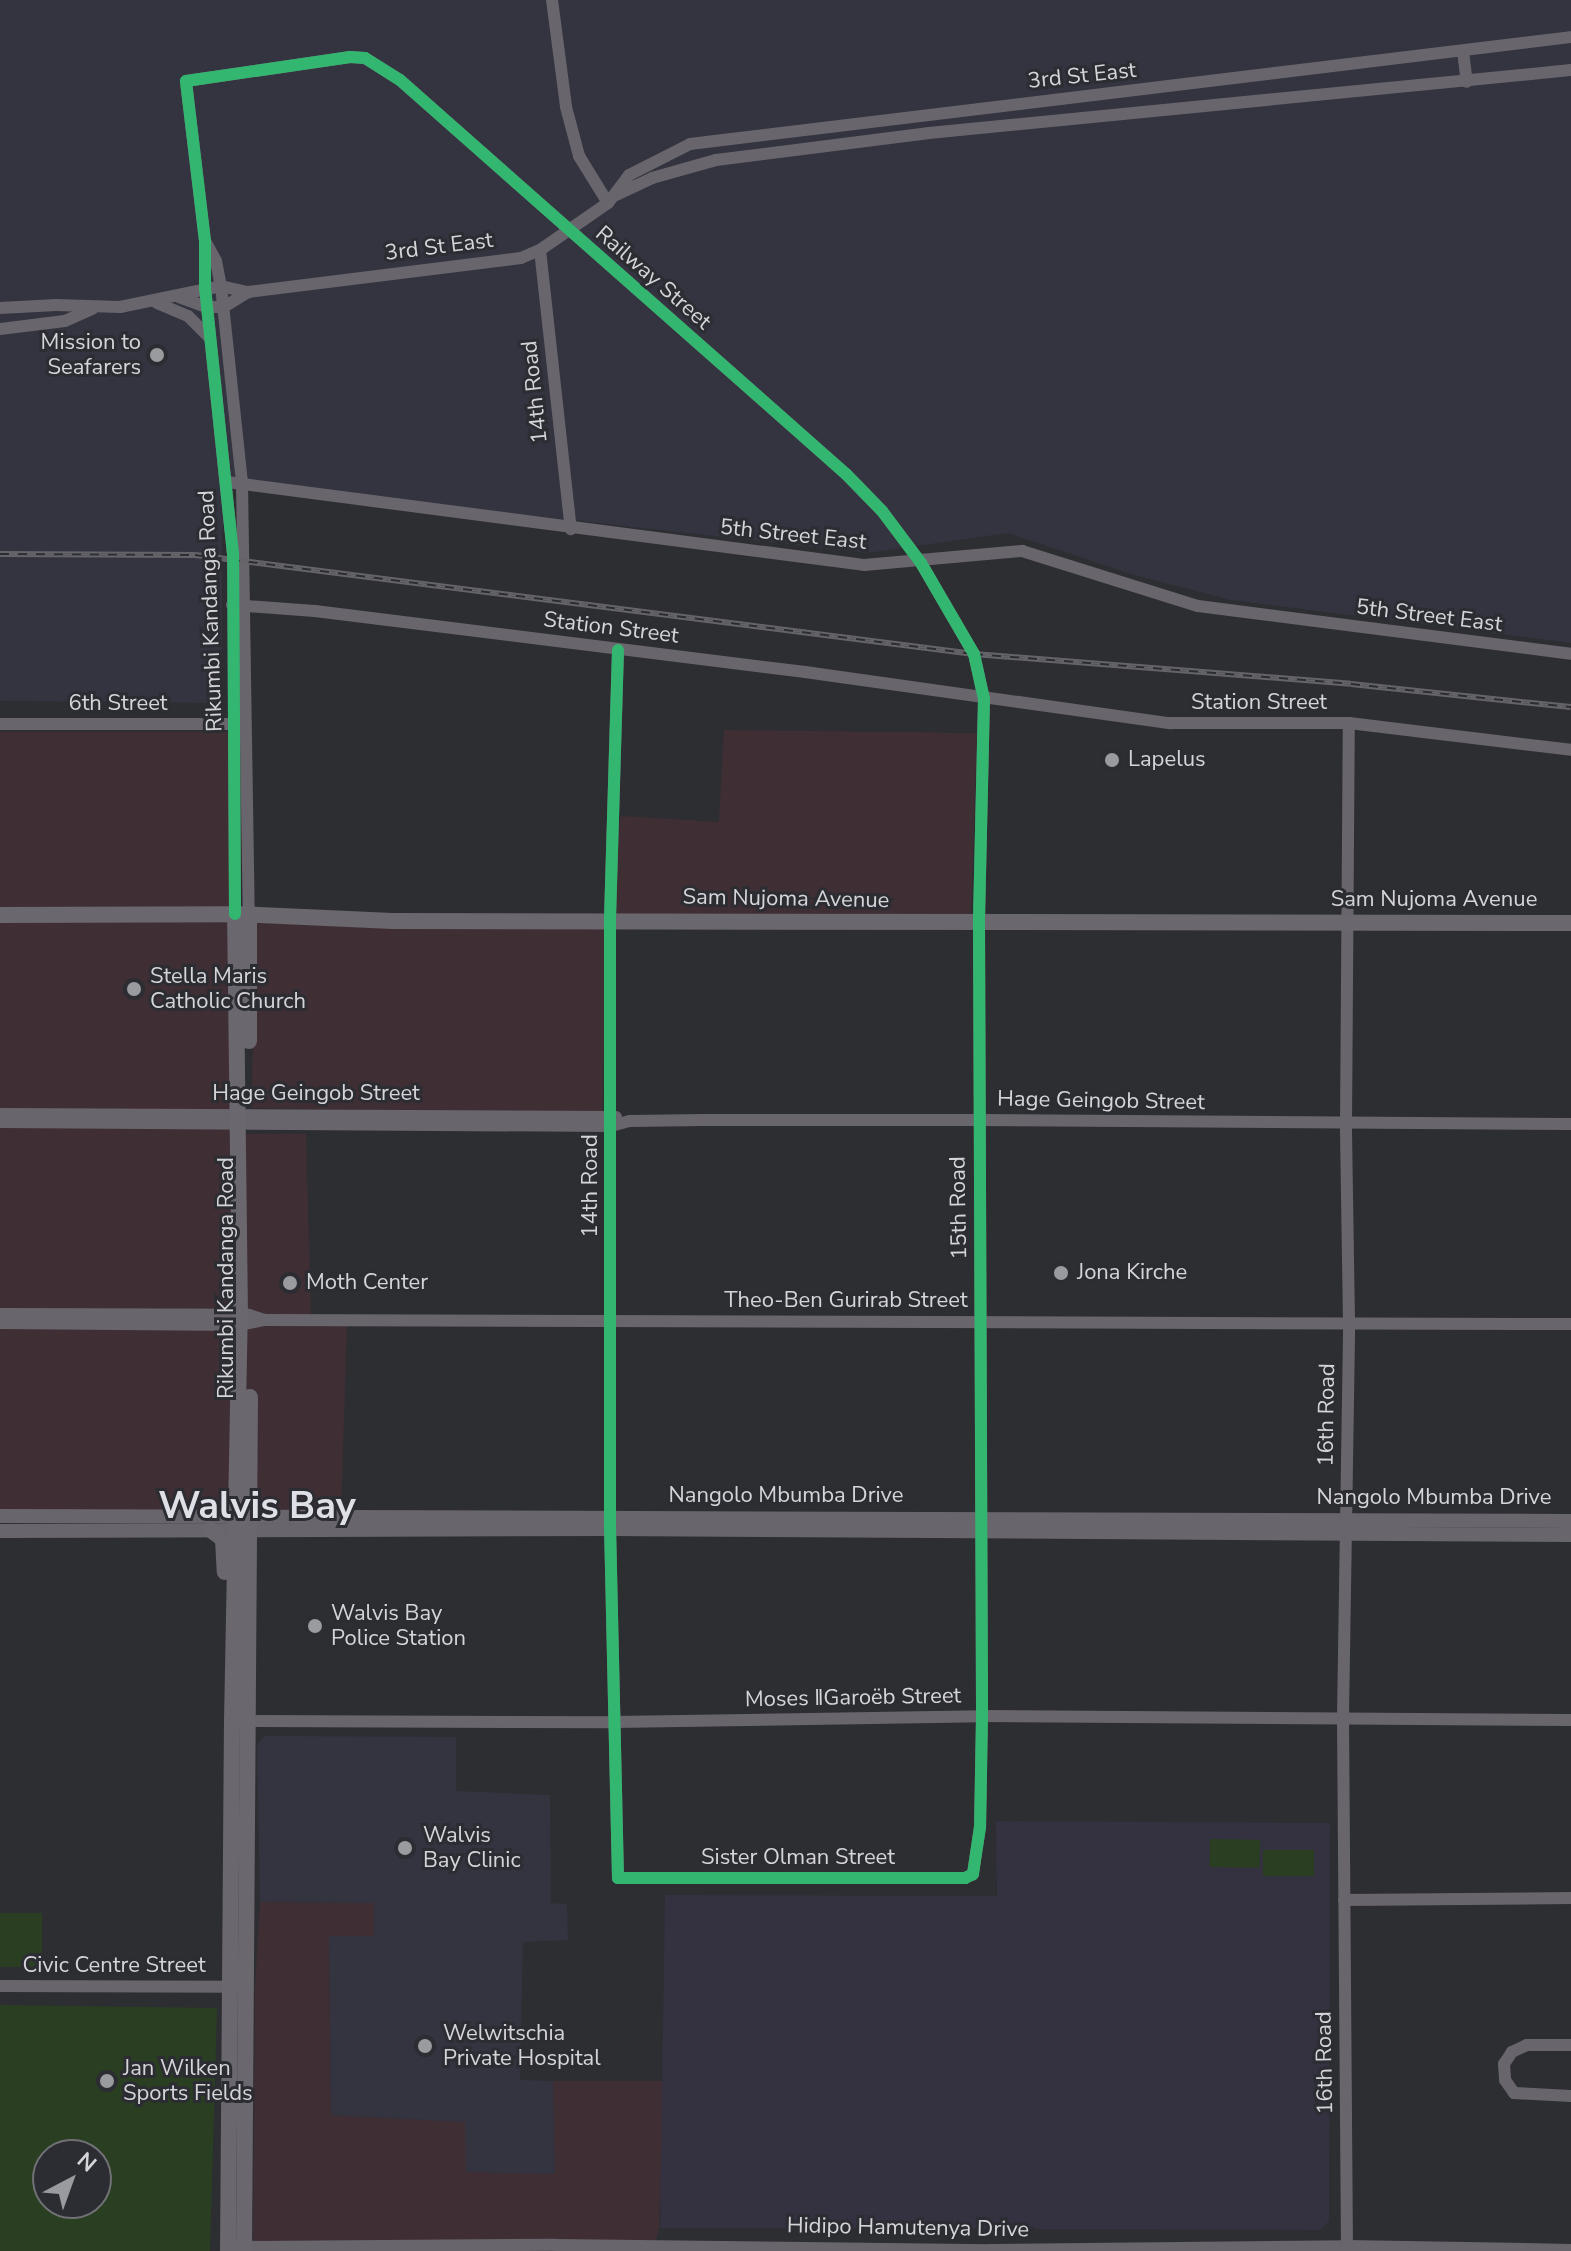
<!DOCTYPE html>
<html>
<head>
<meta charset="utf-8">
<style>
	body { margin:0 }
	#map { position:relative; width:1571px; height:2251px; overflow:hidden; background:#2d2e32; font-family:"Nunito Sans",sans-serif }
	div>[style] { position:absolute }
	.commercial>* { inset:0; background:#3f2f34; transform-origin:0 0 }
	.built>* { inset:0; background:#33343f }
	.education>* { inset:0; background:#343141 }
	.green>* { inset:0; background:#2a3f22; transform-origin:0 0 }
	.minor>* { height:12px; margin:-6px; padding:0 6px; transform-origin:6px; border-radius:6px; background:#69656d }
	.tertiary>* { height:14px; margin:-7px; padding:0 7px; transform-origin:7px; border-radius:7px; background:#69656d }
	.secondary>* { height:16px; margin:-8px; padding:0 8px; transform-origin:8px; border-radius:8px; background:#6b676f }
	.rail>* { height:6px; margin-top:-3px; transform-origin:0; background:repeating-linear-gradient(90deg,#2c2d33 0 9px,#656469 0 18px); box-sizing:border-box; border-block:2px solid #656469 }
	.cycleway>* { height:12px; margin:-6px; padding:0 6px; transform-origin:6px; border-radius:6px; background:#33b770 }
	.dots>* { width:22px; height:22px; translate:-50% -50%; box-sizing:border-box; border:4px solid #2c2d33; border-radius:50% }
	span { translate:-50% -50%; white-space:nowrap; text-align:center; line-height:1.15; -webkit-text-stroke:6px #2c2d33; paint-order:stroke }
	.street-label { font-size:22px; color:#d5d5d9 }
	.poi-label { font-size:22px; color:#d5d5d9 }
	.right { translate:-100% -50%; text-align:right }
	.left { translate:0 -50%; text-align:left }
	.town-label { font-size:38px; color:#dfdfe8; font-weight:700 }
	.north { position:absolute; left:32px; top:2139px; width:80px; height:80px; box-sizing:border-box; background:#2c2d33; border:2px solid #707075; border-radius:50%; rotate:41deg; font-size:22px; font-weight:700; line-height:32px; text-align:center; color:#d5d5d9 }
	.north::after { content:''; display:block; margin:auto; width:28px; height:36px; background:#9a9b9f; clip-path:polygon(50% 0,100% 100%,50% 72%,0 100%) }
</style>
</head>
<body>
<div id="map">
	<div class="commercial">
		<i style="clip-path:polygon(724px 730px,977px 733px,971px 918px,615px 914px,620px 816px,719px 822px)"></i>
		<i style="left:231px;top:732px;width:178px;height:231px;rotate:90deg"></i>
		<i style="left:255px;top:920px;width:351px;height:188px;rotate:1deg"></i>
		<i style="clip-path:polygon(233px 921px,236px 1134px,306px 1134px,311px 1320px,347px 1320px,341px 1516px,0 1513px,0 922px)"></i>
		<i style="clip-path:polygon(260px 1902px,374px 1903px,374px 1936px,329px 1937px,331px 2115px,466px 2122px,554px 2174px,553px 2081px,664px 2081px,659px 2228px,654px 2249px,253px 2245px,255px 1987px)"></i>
	</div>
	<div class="built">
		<i style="clip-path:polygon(0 0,1571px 0,1571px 643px,1231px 600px,1134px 575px,1008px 533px,867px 553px,228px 482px,222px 536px,222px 703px,0 701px)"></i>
		<i style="clip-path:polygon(265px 1736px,456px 1737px,456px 1791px,550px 1795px,551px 1903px,567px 1904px,568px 1940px,523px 1942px,520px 2080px,553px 2081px,555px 2174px,466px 2172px,465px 2122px,331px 2115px,329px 1936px,374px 1936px,374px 1903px,260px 1902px,257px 1745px)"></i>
	</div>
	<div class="education">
		<i style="clip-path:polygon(996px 1821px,1330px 1823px,1329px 2221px,1320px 2230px,660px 2228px,665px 1895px,997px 1896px)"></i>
	</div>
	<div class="green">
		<i style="left:1210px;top:1839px;width:50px;height:28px;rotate:1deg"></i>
		<i style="left:1263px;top:1850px;width:51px;height:26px"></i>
		<i style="left:0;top:1913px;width:42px;height:54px"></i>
		<i style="clip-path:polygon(evenodd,0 2005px,217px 2008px,210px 2251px,0 2251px,0 2005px,48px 2155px,96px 2155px,96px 2203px,48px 2203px,48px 2155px)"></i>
	</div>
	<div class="minor">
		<i style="left:552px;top:0;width:108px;rotate:82.5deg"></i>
		<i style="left:566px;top:107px;width:51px;rotate:75.1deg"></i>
		<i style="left:579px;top:156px;width:55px;rotate:58.3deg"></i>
		<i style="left:1463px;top:51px;width:31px;rotate:83deg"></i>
		<i style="left:616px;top:195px;width:40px;rotate:-25deg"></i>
		<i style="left:652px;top:178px;width:66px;rotate:-15.7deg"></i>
		<i style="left:716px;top:160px;width:215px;rotate:-7.2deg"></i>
		<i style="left:929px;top:133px;width:645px;rotate:-5.6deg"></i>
		<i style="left:205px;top:241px;width:23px;rotate:61deg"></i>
		<i style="left:216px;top:261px;width:25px;rotate:79deg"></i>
		<i style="left:221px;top:286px;width:199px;rotate:83.9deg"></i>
		<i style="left:242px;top:484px;width:432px;rotate:89.1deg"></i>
		<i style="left:540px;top:250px;width:281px;rotate:83.7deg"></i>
		<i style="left:179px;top:297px;width:30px;rotate:20deg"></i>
		<i style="left:207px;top:307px;width:17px"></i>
		<i style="left:224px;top:307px;width:28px;rotate:-32deg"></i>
		<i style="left:157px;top:303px;width:34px;rotate:23deg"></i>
		<i style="left:188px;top:316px;width:31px;rotate:45deg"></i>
		<i style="left:0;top:308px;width:56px;rotate:-3.1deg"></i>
		<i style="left:56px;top:305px;width:64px;rotate:1.8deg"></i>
		<i style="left:120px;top:307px;width:103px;rotate:-11.7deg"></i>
		<i style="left:221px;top:286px;width:28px;rotate:13deg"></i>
		<i style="left:248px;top:292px;width:275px;rotate:-7.1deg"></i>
		<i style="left:521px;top:258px;width:21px;rotate:-23deg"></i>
		<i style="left:540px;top:250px;width:83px;rotate:-34.7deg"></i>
		<i style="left:608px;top:203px;width:35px;rotate:-53deg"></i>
		<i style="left:629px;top:175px;width:68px;rotate:-26.9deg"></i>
		<i style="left:690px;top:144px;width:887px;rotate:-6.92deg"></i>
		<i style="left:0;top:329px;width:65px;rotate:-7deg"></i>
		<i style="left:65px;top:321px;width:30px;rotate:-24deg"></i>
		<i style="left:227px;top:482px;width:642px;rotate:7.42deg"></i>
		<i style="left:864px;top:565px;width:159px;rotate:-5.1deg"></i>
		<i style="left:1022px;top:551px;width:184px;rotate:17.4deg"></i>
		<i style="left:1198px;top:606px;width:376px;rotate:7.3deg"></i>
		<i style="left:232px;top:605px;width:83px;rotate:4.1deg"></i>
		<i style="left:315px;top:611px;width:494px;rotate:7.1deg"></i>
		<i style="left:805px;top:672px;width:369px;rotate:8deg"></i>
		<i style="left:1170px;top:723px;width:179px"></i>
		<i style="left:1349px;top:723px;width:224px;rotate:6.9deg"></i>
		<i style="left:0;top:724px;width:241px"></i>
		<i style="left:235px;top:914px;width:360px;rotate:-90.3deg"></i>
		<i style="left:233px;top:554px;width:266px;rotate:-96deg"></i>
		<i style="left:205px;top:289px;width:48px;rotate:-90deg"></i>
		<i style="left:205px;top:241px;width:161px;rotate:-96.8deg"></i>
		<i style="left:186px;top:81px;width:166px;rotate:-8.3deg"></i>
		<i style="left:350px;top:57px;width:15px;rotate:4deg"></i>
		<i style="left:365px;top:58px;width:41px;rotate:32.2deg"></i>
		<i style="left:400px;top:80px;width:595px;rotate:41.46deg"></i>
		<i style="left:846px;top:474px;width:52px;rotate:45.8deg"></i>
		<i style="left:882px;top:511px;width:65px;rotate:53.1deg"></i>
		<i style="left:921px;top:563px;width:105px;rotate:59.8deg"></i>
		<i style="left:974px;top:654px;width:46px;rotate:77.5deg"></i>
		<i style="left:984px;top:699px;width:224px;rotate:91.3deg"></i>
		<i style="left:979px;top:923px;width:793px;rotate:89.78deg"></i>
		<i style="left:982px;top:1716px;width:111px;rotate:91deg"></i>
		<i style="left:980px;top:1827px;width:48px;rotate:98.5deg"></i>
		<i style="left:973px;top:1874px;width:9px;rotate:153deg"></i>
		<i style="left:965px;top:1878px;width:347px;rotate:180deg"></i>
		<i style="left:618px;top:1878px;width:349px;rotate:-91.3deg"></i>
		<i style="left:610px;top:1529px;width:610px;rotate:-90deg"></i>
		<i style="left:610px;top:919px;width:269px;rotate:-88.3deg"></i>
		<i style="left:0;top:1114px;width:616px;rotate:0.28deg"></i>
		<i style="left:0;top:1122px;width:611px;rotate:0.38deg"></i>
		<i style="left:611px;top:1126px;width:20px;rotate:-15deg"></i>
		<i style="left:630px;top:1121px;width:74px;rotate:-0.8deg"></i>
		<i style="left:704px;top:1120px;width:274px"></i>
		<i style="left:978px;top:1120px;width:593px;rotate:0.39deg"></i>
		<i style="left:0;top:1314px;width:249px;rotate:0.2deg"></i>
		<i style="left:249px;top:1315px;width:16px;rotate:18deg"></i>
		<i style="left:0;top:1323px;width:240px;rotate:0.5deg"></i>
		<i style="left:240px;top:1325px;width:25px;rotate:-12deg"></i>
		<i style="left:264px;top:1320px;width:1307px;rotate:0.18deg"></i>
		<i style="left:243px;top:1721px;width:371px;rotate:0.2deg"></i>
		<i style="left:614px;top:1722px;width:368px;rotate:-0.9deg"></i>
		<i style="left:982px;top:1716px;width:589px;rotate:0.39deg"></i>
		<i style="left:1344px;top:1900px;width:227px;rotate:-0.5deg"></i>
		<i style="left:0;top:1986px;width:237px;rotate:0.2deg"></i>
		<i style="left:1571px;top:2045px;width:44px;rotate:180deg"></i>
		<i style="left:1527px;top:2045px;width:17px;rotate:155deg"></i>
		<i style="left:1512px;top:2052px;width:14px;rotate:124deg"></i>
		<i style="left:1504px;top:2064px;width:16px;rotate:86deg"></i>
		<i style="left:1505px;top:2080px;width:16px;rotate:55deg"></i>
		<i style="left:1514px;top:2093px;width:57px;rotate:3deg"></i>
		<i style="left:238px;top:2247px;width:317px;rotate:-0.4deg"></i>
		<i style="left:555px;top:2245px;width:435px;rotate:0.7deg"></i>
		<i style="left:990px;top:2250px;width:357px;rotate:-0.6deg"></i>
		<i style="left:1347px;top:2246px;width:224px;rotate:1deg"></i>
		<i style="left:1347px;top:2251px;width:534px;rotate:-90.43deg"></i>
		<i style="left:1343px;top:1717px;width:395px;rotate:-89.1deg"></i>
		<i style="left:1349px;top:1322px;width:197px;rotate:-90.9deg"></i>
		<i style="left:1346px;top:1125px;width:402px;rotate:-89.6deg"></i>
	</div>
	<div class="tertiary">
		<i style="left:0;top:1516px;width:1571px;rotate:0.18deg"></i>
		<i style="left:0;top:1531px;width:610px;rotate:-0.19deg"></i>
		<i style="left:610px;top:1529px;width:961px;rotate:0.36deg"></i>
	</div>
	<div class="secondary">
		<i style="left:0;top:915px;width:235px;rotate:-0.2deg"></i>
		<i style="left:235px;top:914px;width:158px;rotate:2.5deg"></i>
		<i style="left:393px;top:921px;width:1178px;rotate:0.1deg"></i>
		<i style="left:249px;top:1041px;width:125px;rotate:-90deg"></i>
		<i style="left:211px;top:1530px;width:15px;rotate:37deg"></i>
		<i style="left:223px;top:1539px;width:33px;rotate:87deg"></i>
		<i style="left:228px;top:2251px;width:530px;rotate:-89.57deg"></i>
		<i style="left:232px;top:1721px;width:405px;rotate:-88.9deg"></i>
		<i style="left:240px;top:1316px;width:402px;rotate:-90.7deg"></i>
		<i style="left:244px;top:2251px;width:854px;rotate:-89.6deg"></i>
	</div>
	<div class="rail">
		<i style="left:0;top:554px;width:195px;rotate:0.3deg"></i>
		<i style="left:195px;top:555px;width:785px;rotate:7.24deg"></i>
		<i style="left:974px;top:654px;width:378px;rotate:4.5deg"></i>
		<i style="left:1351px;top:684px;width:221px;rotate:6deg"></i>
	</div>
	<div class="cycleway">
		<i style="left:235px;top:914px;width:360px;rotate:-90.3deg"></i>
		<i style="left:233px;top:554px;width:266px;rotate:-96deg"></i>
		<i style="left:205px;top:289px;width:48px;rotate:-90deg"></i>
		<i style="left:205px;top:241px;width:161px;rotate:-96.8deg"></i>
		<i style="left:186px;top:81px;width:166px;rotate:-8.3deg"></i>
		<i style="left:350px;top:57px;width:15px;rotate:4deg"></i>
		<i style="left:365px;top:58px;width:41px;rotate:32.2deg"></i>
		<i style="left:400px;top:80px;width:595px;rotate:41.46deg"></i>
		<i style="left:846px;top:474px;width:52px;rotate:45.8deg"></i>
		<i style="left:882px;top:511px;width:65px;rotate:53.1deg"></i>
		<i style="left:921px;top:563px;width:105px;rotate:59.8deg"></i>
		<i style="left:974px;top:654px;width:46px;rotate:77.5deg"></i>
		<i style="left:984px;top:699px;width:224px;rotate:91.3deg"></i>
		<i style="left:979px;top:923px;width:793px;rotate:89.78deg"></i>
		<i style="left:982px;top:1716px;width:111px;rotate:91deg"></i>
		<i style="left:980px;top:1827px;width:48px;rotate:98.5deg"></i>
		<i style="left:973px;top:1874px;width:9px;rotate:153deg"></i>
		<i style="left:965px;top:1878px;width:347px;rotate:180deg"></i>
		<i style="left:618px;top:1878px;width:349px;rotate:-91.3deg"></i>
		<i style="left:610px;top:1529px;width:610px;rotate:-90deg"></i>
		<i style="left:610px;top:919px;width:269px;rotate:-88.3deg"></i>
	</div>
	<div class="dots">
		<i style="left:157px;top:355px;background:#9a9b9f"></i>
		<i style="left:1112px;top:760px;background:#9a9b9f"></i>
		<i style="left:134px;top:989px;background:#9a9b9f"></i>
		<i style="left:1061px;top:1273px;background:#9a9b9f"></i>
		<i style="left:290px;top:1283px;background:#9a9b9f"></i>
		<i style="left:315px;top:1626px;background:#9a9b9f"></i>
		<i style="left:405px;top:1848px;background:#9a9b9f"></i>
		<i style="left:425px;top:2046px;background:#9a9b9f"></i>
		<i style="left:107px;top:2081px;background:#9a9b9f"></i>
	</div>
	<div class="street-label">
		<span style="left:1082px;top:76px;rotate:-6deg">3rd St East</span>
		<span style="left:439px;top:247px;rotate:-7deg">3rd St East</span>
		<span style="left:653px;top:278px;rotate:41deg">Railway Street</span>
		<span style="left:535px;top:392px;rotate:-96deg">14th Road</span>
		<span style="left:793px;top:535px;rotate:6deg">5th Street East</span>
		<span style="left:211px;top:611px;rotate:-92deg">Rikumbi Kandanga Road</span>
		<span style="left:1429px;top:616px;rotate:7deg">5th Street East</span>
		<span style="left:611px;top:628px;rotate:7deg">Station Street</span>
		<span style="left:1259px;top:703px">Station Street</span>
		<span style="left:118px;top:704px">6th Street</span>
		<span style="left:786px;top:899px;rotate:1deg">Sam Nujoma Avenue</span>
		<span style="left:1434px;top:900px">Sam Nujoma Avenue</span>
		<span style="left:316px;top:1094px">Hage Geingob Street</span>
		<span style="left:1101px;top:1101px;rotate:1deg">Hage Geingob Street</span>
		<span style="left:591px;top:1186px;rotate:-90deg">14th Road</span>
		<span style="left:959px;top:1208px;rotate:-91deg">15th Road</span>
		<span style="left:227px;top:1278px;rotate:-90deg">Rikumbi Kandanga Road</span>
		<span style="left:846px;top:1301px">Theo-Ben Gurirab Street</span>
		<span style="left:1327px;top:1415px;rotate:-89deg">16th Road</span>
		<span style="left:786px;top:1496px">Nangolo Mbumba Drive</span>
		<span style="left:1434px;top:1498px">Nangolo Mbumba Drive</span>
		<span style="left:853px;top:1698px;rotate:-1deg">Moses ǁGaroëb Street</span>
		<span style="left:798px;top:1858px">Sister Olman Street</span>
		<span style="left:114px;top:1966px">Civic Centre Street</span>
		<span style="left:1325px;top:2063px;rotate:-91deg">16th Road</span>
		<span style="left:908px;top:2228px;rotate:1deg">Hidipo Hamutenya Drive</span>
	</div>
	<div class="poi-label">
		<span class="right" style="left:141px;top:355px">Mission to<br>Seafarers</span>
		<span class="left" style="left:1128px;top:760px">Lapelus</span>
		<span class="left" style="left:150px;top:989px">Stella Maris<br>Catholic Church</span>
		<span class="left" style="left:1077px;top:1273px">Jona Kirche</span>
		<span class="left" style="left:306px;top:1283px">Moth Center</span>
		<span class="left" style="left:331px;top:1626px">Walvis Bay<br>Police Station</span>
		<span class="left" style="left:423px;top:1848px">Walvis<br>Bay Clinic</span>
		<span class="left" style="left:443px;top:2046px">Welwitschia<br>Private Hospital</span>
		<span class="left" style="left:123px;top:2081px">Jan Wilken<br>Sports Fields</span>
	</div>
	<div class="town-label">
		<span style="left:257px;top:1506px">Walvis Bay</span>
	</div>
	<div class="north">N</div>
</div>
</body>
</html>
